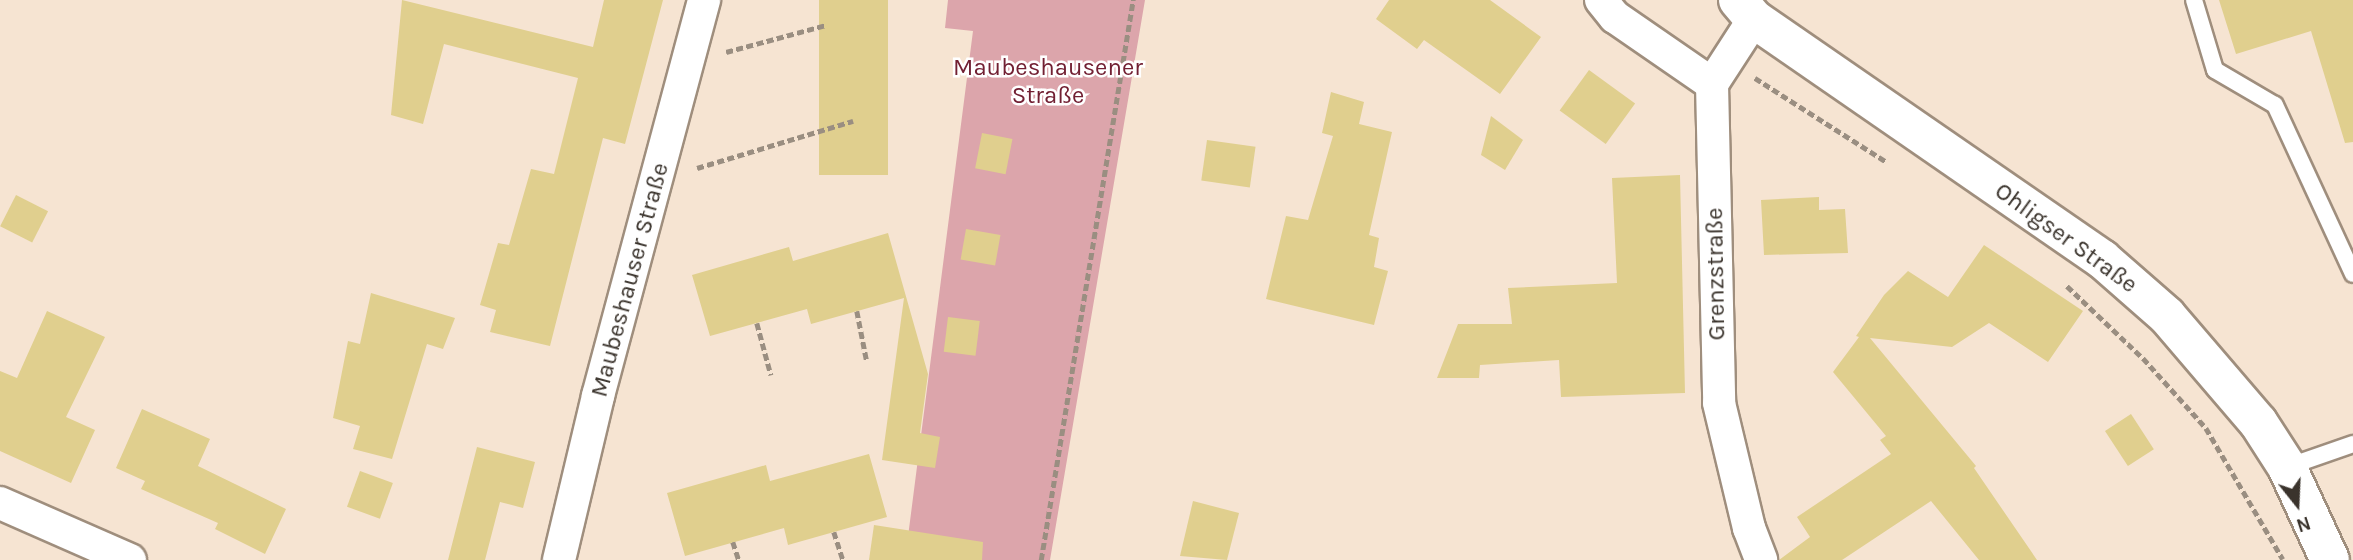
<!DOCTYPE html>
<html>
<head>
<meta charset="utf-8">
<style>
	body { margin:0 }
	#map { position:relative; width:2353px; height:560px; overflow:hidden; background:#f6e4d2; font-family:Karla,sans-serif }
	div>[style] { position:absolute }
	.green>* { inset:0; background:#dca5ab }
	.building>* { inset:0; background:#e0cf8e; transform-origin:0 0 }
	.path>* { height:4.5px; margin-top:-2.25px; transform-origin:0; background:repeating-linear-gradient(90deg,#9a8e81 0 7px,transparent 0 10.5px) }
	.roads { filter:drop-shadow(2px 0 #9f8e7d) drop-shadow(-2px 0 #9f8e7d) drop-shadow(0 2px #9f8e7d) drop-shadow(0 -2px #9f8e7d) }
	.service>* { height:16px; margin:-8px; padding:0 8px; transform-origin:8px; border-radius:8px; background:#fff }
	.minor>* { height:32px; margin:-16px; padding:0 16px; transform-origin:16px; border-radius:16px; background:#fff }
	.secondary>* { height:38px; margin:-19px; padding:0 19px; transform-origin:19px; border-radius:19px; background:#fff }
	span { translate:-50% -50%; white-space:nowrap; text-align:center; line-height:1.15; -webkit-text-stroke:5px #fff; paint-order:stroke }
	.park-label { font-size:24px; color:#722033 }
	.street-label { font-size:24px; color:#3a332c }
	.north { position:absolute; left:2262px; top:469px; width:70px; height:70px; -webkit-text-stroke:5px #fff; paint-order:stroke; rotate:162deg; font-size:19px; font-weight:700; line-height:28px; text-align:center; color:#3a332c }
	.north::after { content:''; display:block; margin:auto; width:24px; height:32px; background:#3a332c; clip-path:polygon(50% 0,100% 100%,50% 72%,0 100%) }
</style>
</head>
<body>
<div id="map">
	<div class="green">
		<i style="clip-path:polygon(948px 0,1145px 0,1050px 560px,905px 560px,973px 31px,945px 28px)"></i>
	</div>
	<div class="building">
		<i style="clip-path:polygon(402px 0,593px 47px,604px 0,663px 0,625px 144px,603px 138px,550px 346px,490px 332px,496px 310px,480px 305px,498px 243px,509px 245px,531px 169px,554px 174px,578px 78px,444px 44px,423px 124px,391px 115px)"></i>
		<i style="left:819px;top:0;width:69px;height:175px"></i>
		<i style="clip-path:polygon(1389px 0,1490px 0,1541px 37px,1500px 94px,1424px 40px,1417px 49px,1376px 19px)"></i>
		<i style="clip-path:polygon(2219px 0,2353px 0,2353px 142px,2345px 143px,2311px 31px,2236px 54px)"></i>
		<i style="left:1589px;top:70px;width:57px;height:50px;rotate:36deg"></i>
		<i style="clip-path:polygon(1331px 92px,1364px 102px,1359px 124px,1392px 132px,1369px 235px,1379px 238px,1374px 267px,1388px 271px,1374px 325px,1266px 299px,1286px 216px,1308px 220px,1333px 136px,1322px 133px)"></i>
		<i style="clip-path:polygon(1491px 116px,1523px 140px,1505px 170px,1481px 155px)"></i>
		<i style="left:982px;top:133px;width:31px;height:36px;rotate:11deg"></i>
		<i style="left:1207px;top:140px;width:49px;height:41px;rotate:8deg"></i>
		<i style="clip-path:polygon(1680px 175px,1685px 393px,1561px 397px,1559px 360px,1480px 365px,1479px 378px,1437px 378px,1458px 324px,1512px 324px,1508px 288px,1617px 283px,1612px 178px)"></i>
		<i style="left:16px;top:195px;width:36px;height:35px;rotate:27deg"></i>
		<i style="clip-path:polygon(1819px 197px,1819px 210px,1845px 209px,1848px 253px,1764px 255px,1761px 200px)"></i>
		<i style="left:966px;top:229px;width:35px;height:31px;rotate:10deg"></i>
		<i style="clip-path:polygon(888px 233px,928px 374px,920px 433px,940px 437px,935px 468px,882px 460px,904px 298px,811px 324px,807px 309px,710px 336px,692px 275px,789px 247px,793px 261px)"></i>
		<i style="clip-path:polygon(1984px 245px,2083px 311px,2048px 362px,1989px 323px,1952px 347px,1870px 338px,1976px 466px,1974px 468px,2037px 560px,1979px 560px,1931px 501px,1842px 560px,1779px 560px,1810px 537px,1797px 517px,1891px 454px,1880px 440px,1886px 436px,1833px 372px,1859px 337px,1856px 336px,1884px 295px,1908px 271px,1948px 297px)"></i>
		<i style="clip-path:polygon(371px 293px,455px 318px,443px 349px,427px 344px,392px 459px,353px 449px,360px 426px,333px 418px,348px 341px,360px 344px)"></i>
		<i style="clip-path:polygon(47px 311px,105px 337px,66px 417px,95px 430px,71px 483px,0 451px,0 371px,17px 378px)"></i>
		<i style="left:948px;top:317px;width:32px;height:35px;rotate:7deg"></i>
		<i style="clip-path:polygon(142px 409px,210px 439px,198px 466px,286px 509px,265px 554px,215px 529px,218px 523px,141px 489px,145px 481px,116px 468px)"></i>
		<i style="left:2131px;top:414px;width:42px;height:31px;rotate:57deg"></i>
		<i style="clip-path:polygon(477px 447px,535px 462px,523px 508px,500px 502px,485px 560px,448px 560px)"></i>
		<i style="clip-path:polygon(869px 454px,887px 517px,788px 545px,784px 528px,685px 556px,667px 493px,766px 465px,770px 481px)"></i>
		<i style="left:360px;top:471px;width:35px;height:38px;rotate:20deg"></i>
		<i style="clip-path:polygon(1193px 501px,1239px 513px,1227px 560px,1180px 556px)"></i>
		<i style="clip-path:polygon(874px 525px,983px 542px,982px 560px,869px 560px)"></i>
	</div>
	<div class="path">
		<i style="left:726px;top:52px;width:104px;rotate:-15.1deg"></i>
		<i style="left:1755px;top:78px;width:156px;rotate:32.5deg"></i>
		<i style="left:697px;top:168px;width:163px;rotate:-16.8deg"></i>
		<i style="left:2067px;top:286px;width:105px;rotate:43.5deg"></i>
		<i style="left:2143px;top:358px;width:94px;rotate:48deg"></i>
		<i style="left:2206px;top:428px;width:152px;rotate:59.6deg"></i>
		<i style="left:857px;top:311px;width:52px;rotate:78.9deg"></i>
		<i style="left:757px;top:323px;width:54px;rotate:74.9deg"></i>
		<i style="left:834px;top:532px;width:29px;rotate:72deg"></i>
		<i style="left:733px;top:542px;width:19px;rotate:72deg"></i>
		<i style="left:1041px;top:560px;width:568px;rotate:-80.67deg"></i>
	</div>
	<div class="roads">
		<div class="service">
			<i style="left:2194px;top:0;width:73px;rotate:73.3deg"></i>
			<i style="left:2215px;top:70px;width:69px;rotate:30.3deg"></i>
			<i style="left:2275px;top:105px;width:186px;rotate:65.2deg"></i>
			<i style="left:2287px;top:467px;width:70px;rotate:-19.2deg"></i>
		</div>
		<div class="minor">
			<i style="left:1601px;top:0;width:22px;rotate:51deg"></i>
			<i style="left:1615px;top:17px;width:118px;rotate:34.6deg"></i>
			<i style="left:1754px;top:19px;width:77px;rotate:122.9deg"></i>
			<i style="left:1712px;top:84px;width:319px;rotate:88.7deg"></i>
			<i style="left:1719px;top:403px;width:129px;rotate:76.5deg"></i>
			<i style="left:1749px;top:528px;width:34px;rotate:69deg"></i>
			<i style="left:0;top:503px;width:142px;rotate:23.7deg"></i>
			<i style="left:559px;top:560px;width:169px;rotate:-76.6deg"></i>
			<i style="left:598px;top:396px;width:410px;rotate:-75deg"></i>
		</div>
		<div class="secondary">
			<i style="left:1738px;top:0;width:25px;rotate:50deg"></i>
			<i style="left:1754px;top:19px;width:423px;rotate:34.6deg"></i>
			<i style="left:2102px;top:259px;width:86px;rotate:41.2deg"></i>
			<i style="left:2167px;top:316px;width:140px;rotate:49.4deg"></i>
			<i style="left:2258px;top:422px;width:54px;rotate:57.2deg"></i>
			<i style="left:2287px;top:467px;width:102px;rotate:65.2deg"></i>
		</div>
	</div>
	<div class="park-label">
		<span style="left:1048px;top:82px">Maubeshausener<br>Straße</span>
	</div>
	<div class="street-label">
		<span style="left:2066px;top:238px;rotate:36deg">Ohligser Straße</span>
		<span style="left:1716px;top:274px;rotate:-91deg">Grenzstraße</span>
		<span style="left:630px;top:280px;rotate:-75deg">Maubeshauser Straße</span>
	</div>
	<div class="north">N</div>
</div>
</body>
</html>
